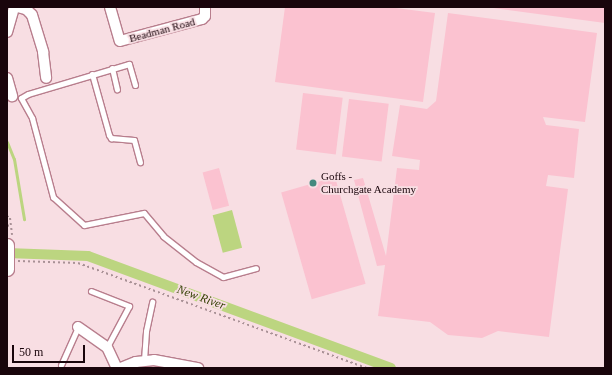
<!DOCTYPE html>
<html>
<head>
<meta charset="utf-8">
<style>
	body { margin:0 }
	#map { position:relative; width:612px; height:375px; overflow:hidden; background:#f8dee3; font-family:"Times New Roman",serif }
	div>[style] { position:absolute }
	.green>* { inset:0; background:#fbc2d0; transform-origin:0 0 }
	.water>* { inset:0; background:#bcd580; transform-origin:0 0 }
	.stream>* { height:3px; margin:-1.5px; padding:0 1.5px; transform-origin:1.5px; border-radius:1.5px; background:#bcd580 }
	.canal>* { height:10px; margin:-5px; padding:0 5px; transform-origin:5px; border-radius:5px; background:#bcd580 }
	.path>* { height:2px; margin-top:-1px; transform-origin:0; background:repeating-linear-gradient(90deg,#a99196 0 2px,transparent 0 5px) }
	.roads { filter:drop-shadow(1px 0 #b87e8d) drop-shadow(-1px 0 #b87e8d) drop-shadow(0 1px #b87e8d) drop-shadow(0 -1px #b87e8d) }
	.service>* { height:5px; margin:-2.5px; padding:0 2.5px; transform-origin:2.5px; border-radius:2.5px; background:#fff }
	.minor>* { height:10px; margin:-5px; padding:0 5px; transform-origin:5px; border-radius:5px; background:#fff }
	.tertiary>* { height:13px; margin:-6.5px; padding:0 6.5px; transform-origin:6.5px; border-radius:6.5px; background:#fff }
	.dots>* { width:11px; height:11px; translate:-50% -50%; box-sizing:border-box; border:2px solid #f8dee3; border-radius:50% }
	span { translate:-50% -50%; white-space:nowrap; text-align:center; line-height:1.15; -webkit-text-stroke:3.5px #f8dee3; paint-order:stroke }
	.street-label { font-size:11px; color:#19050b }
	.poi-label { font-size:11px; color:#19050b }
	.left { translate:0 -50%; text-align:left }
	.water-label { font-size:12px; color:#313f00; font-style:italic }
	.frame { position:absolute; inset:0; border:8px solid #19050b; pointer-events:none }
	.scale { position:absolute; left:12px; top:345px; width:73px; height:18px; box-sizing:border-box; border:2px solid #19050b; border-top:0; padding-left:5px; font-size:12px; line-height:14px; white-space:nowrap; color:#19050b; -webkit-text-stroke:3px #f8dee3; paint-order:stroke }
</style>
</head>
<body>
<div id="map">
	<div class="green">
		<i style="clip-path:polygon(285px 7px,388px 7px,435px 13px,423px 102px,275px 82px)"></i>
		<i style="clip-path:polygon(486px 7px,605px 7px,605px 23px)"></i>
		<i style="clip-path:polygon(448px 13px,597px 33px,585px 122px,543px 117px,546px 125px,579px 129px,574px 178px,548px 175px,546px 186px,568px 189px,549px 337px,498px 331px,482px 338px,448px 335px,430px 322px,378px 316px,385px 265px,377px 266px,354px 180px,363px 178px,386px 256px,397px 168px,419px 170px,420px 160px,392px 156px,400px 105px,427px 109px,436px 101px)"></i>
		<i style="left:303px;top:93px;width:40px;height:57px;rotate:7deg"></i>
		<i style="left:349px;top:99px;width:40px;height:58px;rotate:7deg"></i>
		<i style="left:219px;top:168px;width:39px;height:17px;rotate:75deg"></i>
		<i style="left:335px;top:177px;width:111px;height:56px;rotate:74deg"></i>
	</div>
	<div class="water">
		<i style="left:232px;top:210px;width:39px;height:20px;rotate:75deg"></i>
	</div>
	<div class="stream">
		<i style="left:7px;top:142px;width:18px;rotate:68deg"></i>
		<i style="left:14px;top:159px;width:61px;rotate:80.5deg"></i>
	</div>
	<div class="canal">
		<i style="left:7px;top:253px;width:81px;rotate:2.1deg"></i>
		<i style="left:88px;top:256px;width:323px;rotate:20.3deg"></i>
	</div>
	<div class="path">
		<i style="left:7px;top:216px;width:4px;rotate:34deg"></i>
		<i style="left:10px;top:218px;width:17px;rotate:83deg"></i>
		<i style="left:7px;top:226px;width:4px;rotate:-14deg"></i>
		<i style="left:18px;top:261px;width:60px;rotate:1.9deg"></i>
		<i style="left:78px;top:263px;width:307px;rotate:20deg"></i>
	</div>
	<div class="roads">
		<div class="service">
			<i style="left:112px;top:68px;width:22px;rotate:77deg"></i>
			<i style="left:92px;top:74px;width:63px;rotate:74.4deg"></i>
			<i style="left:109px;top:135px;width:4px;rotate:56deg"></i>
			<i style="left:111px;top:138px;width:23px;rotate:5deg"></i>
			<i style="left:134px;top:140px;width:23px;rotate:75deg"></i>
			<i style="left:135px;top:85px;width:22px;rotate:-106deg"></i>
			<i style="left:129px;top:64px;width:105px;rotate:163.5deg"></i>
			<i style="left:28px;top:94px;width:8px;rotate:150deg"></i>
			<i style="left:21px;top:98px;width:23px;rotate:61deg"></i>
			<i style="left:32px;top:118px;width:82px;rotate:75.1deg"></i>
			<i style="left:53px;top:197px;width:42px;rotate:42.1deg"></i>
			<i style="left:84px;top:225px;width:61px;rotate:-11.3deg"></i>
			<i style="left:144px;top:213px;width:30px;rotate:50deg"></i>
			<i style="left:163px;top:236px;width:42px;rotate:38.2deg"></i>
			<i style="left:196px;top:262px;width:31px;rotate:29deg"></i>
			<i style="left:223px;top:277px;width:34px;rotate:-15deg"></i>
			<i style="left:91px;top:291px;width:41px;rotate:21.5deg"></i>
			<i style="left:129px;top:306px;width:47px;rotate:118.2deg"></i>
			<i style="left:144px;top:360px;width:29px;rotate:-86deg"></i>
			<i style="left:146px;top:331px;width:30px;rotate:-78deg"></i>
			<i style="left:61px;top:365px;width:42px;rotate:-65.9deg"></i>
		</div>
		<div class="minor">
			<i style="left:17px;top:7px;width:9px;rotate:13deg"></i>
			<i style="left:26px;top:9px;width:8px;rotate:45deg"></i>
			<i style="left:32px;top:15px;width:39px;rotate:73deg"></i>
			<i style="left:43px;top:52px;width:26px;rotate:83deg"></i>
			<i style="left:110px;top:7px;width:35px;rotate:74deg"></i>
			<i style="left:120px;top:41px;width:85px;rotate:-15deg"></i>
			<i style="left:202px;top:19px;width:4px;rotate:-45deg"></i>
			<i style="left:205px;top:16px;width:9px;rotate:-90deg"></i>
			<i style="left:7px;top:32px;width:26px;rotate:-74deg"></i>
			<i style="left:7px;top:78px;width:19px;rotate:74deg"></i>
			<i style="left:78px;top:327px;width:35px;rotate:35deg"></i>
			<i style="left:107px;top:347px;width:23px;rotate:65deg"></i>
			<i style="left:121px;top:368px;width:16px;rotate:-22deg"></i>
			<i style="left:136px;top:362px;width:18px;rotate:-6deg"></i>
			<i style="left:154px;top:360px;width:45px;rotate:10.3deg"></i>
		</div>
		<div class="tertiary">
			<i style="left:7px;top:245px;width:24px;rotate:90deg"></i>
		</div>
	</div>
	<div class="dots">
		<i style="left:313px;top:183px;background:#44897e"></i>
	</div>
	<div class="street-label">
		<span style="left:162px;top:30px;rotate:-15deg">Beadman Road</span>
	</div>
	<div class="poi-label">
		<span class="left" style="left:321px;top:183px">Goffs -<br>Churchgate Academy</span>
	</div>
	<div class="water-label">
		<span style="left:201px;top:298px;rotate:20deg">New River</span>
	</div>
	<div class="frame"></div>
	<div class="scale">50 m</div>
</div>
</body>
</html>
